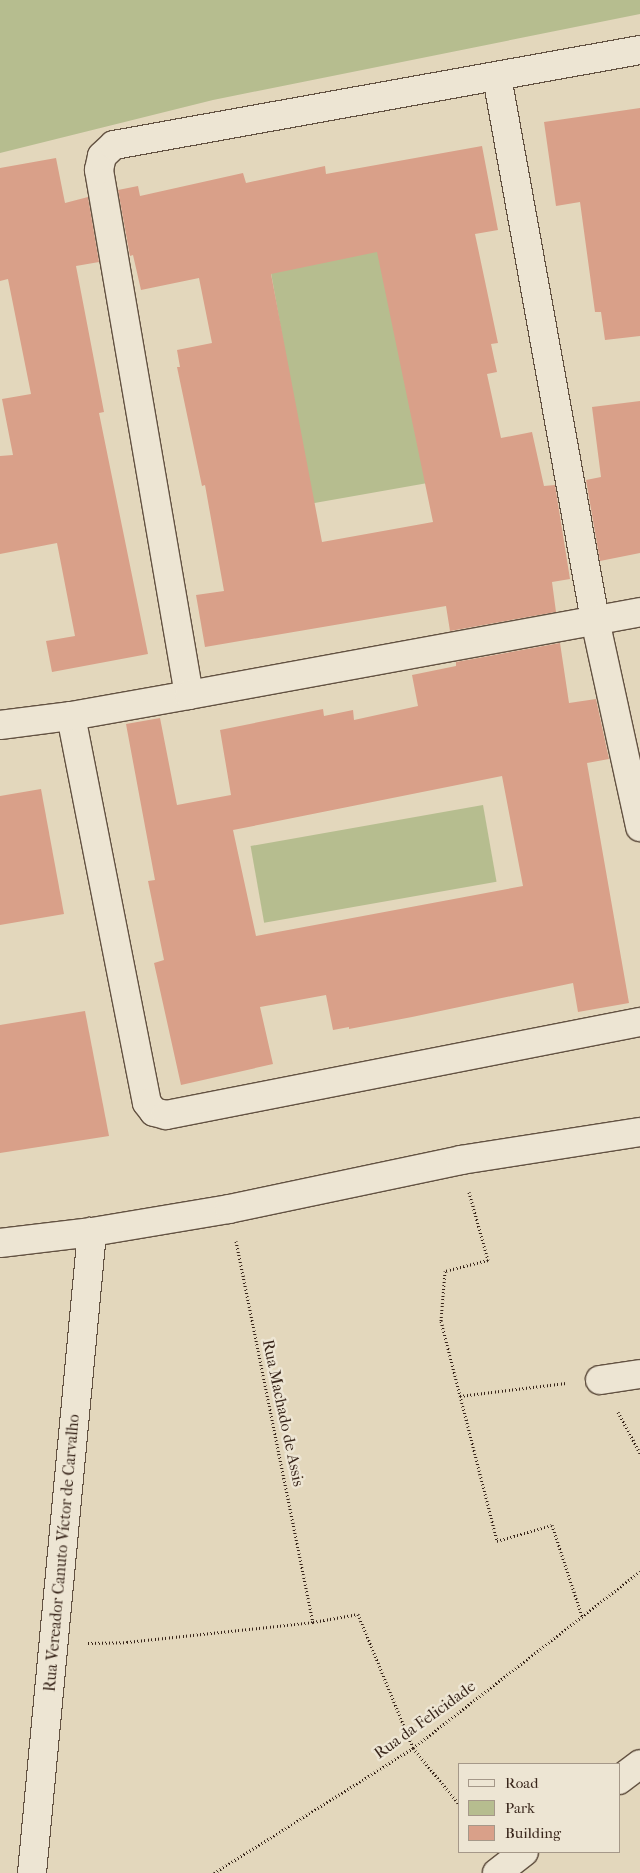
<!DOCTYPE html>
<html>
<head>
<meta charset="utf-8">
<style>
	body { margin:0 }
	#map { position:relative; width:640px; height:1873px; overflow:hidden; background:#e3d7bc; font-family:"IM FELL French Canon",serif }
	div>[style] { position:absolute }
	.green>* { inset:0; background:#b6bd8f; transform-origin:0 0 }
	.building>* { inset:0; background:#d9a089 }
	.path>* { height:3px; margin-top:-1.5px; transform-origin:0; background:repeating-linear-gradient(90deg,#38251a 0 1px,transparent 0 3.5px) }
	.roads { filter:drop-shadow(1px 0 #635242) drop-shadow(-1px 0 #635242) drop-shadow(0 1px #635242) drop-shadow(0 -1px #635242) }
	.minor>* { height:28px; margin:-14px; padding:0 14px; transform-origin:14px; border-radius:14px; background:#ede5d3 }
	span { translate:-50% -50%; white-space:nowrap; text-align:center; line-height:1.15; -webkit-text-stroke:5px #ede5d3; paint-order:stroke }
	.street-label { font-size:16px; color:#38251a }
	.legend { position:absolute; left:458px; top:1763px; width:162px; height:90px; box-sizing:border-box; background:#ede5d3; border:1px solid #a59889; margin:0; padding:6px 9px; list-style:none; font-size:15px; color:#38251a }
	.legend li { display:flex; align-items:center; gap:10px; height:25px }
	.legend b { width:25px; border:1px solid #a59889 }
</style>
</head>
<body>
<div id="map">
	<div class="green">
		<i style="clip-path:polygon(0 0,640px 0,640px 14px,213px 100px,0 153px)"></i>
		<i style="left:390px;top:245px;width:241px;height:122px;rotate:80deg"></i>
		<i style="left:483px;top:805px;width:78px;height:236px;rotate:80deg"></i>
	</div>
	<div class="building">
		<i style="clip-path:polygon(640px 108px,640px 336px,605px 340px,601px 312px,595px 312px,580px 202px,556px 206px,544px 122px)"></i>
		<i style="clip-path:polygon(evenodd,482px 146px,498px 230px,475px 234px,498px 343px,491px 344px,497px 372px,487px 374px,501px 438px,532px 432px,544px 486px,555px 485px,570px 579px,552px 582px,556px 612px,450px 631px,446px 606px,205px 647px,196px 595px,224px 591px,205px 485px,202px 486px,177px 367px,180px 367px,177px 350px,212px 343px,199px 278px,141px 290px,133px 255px,130px 256px,118px 190px,138px 186px,140px 196px,243px 173px,246px 183px,325px 166px,326px 174px,482px 146px,377px 252px,433px 522px,322px 542px,271px 274px,377px 252px)"></i>
		<i style="clip-path:polygon(56px 158px,65px 203px,88px 197px,99px 262px,76px 266px,104px 412px,99px 413px,148px 654px,52px 672px,46px 641px,75px 636px,57px 543px,0 554px,0 456px,13px 455px,2px 399px,31px 394px,8px 279px,0 281px,0 168px)"></i>
		<i style="clip-path:polygon(640px 401px,640px 553px,600px 561px,586px 480px,601px 477px,592px 407px)"></i>
		<i style="clip-path:polygon(evenodd,560px 643px,569px 703px,596px 699px,609px 759px,587px 763px,629px 1003px,578px 1012px,573px 983px,412px 1017px,349px 1029px,349px 1027px,333px 1030px,326px 995px,260px 1007px,273px 1064px,181px 1085px,154px 963px,164px 960px,148px 881px,155px 880px,126px 724px,160px 718px,177px 805px,231px 795px,220px 730px,323px 709px,324px 716px,353px 710px,354px 720px,418px 706px,412px 675px,456px 666px,456px 662px,560px 643px,502px 776px,523px 886px,256px 936px,233px 830px,502px 776px)"></i>
		<i style="clip-path:polygon(41px 789px,64px 914px,0 925px,0 796px)"></i>
		<i style="clip-path:polygon(85px 1011px,109px 1136px,0 1153px,0 1025px)"></i>
	</div>
	<div class="path">
		<i style="left:469px;top:1192px;width:71px;rotate:74.4deg"></i>
		<i style="left:488px;top:1260px;width:44px;rotate:165.7deg"></i>
		<i style="left:445px;top:1271px;width:50px;rotate:94.6deg"></i>
		<i style="left:441px;top:1321px;width:227px;rotate:75.7deg"></i>
		<i style="left:497px;top:1541px;width:57px;rotate:-16.2deg"></i>
		<i style="left:552px;top:1525px;width:96px;rotate:71.8deg"></i>
		<i style="left:236px;top:1241px;width:389px;rotate:78.6deg"></i>
		<i style="left:460px;top:1396px;width:107px;rotate:-7deg"></i>
		<i style="left:618px;top:1412px;width:47px;rotate:61.8deg"></i>
		<i style="left:88px;top:1643px;width:39px;rotate:-1deg"></i>
		<i style="left:127px;top:1642px;width:187px;rotate:-6.1deg"></i>
		<i style="left:313px;top:1622px;width:46px;rotate:-10.1deg"></i>
		<i style="left:358px;top:1614px;width:145px;rotate:67.7deg"></i>
		<i style="left:413px;top:1748px;width:72px;rotate:50.6deg"></i>
		<i style="left:214px;top:1873px;width:235px;rotate:-32.1deg"></i>
		<i style="left:413px;top:1748px;width:288px;rotate:-37.9deg"></i>
	</div>
	<div class="roads">
		<div class="minor">
			<i style="left:497px;top:77px;width:552px;rotate:79.77deg"></i>
			<i style="left:595px;top:620px;width:212px;rotate:77.7deg"></i>
			<i style="left:189px;top:695px;width:533px;rotate:-99.73deg"></i>
			<i style="left:99px;top:170px;width:14px;rotate:-78deg"></i>
			<i style="left:102px;top:156px;width:16px;rotate:-43deg"></i>
			<i style="left:114px;top:145px;width:535px;rotate:-10.24deg"></i>
			<i style="left:71px;top:716px;width:394px;rotate:78.9deg"></i>
			<i style="left:147px;top:1103px;width:11px;rotate:52deg"></i>
			<i style="left:154px;top:1112px;width:12px;rotate:14deg"></i>
			<i style="left:166px;top:1115px;width:483px;rotate:-11.1deg"></i>
			<i style="left:0;top:725px;width:72px;rotate:-7.2deg"></i>
			<i style="left:71px;top:716px;width:120px;rotate:-10.1deg"></i>
			<i style="left:189px;top:695px;width:459px;rotate:-10.4deg"></i>
			<i style="left:0;top:1243px;width:93px;rotate:-6.8deg"></i>
			<i style="left:92px;top:1232px;width:139px;rotate:-9.5deg"></i>
			<i style="left:229px;top:1209px;width:237px;rotate:-11.9deg"></i>
			<i style="left:461px;top:1160px;width:181px;rotate:-8.9deg"></i>
			<i style="left:600px;top:1380px;width:40px;rotate:-8.5deg"></i>
			<i style="left:619px;top:1780px;width:26px;rotate:-37deg"></i>
			<i style="left:32px;top:1873px;width:644px;rotate:-84.65deg"></i>
			<i style="left:497px;top:1873px;width:34px;rotate:-38deg"></i>
		</div>
	</div>
	<div class="street-label">
		<span style="left:283px;top:1413px;rotate:78deg">Rua Machado de Assis</span>
		<span style="left:62px;top:1553px;rotate:-85deg">Rua Vereador Canuto Víctor de Carvalho</span>
		<span style="left:425px;top:1720px;rotate:-36deg">Rua da Felicidade</span>
	</div>
	<ul class="legend">
	<li><b style="height:6px;background:#ede5d3"></b>Road</li>
	<li><b style="height:14px;background:#b6bd8f"></b>Park</li>
	<li><b style="height:14px;background:#d9a089"></b>Building</li>
	</ul>
</div>
</body>
</html>
